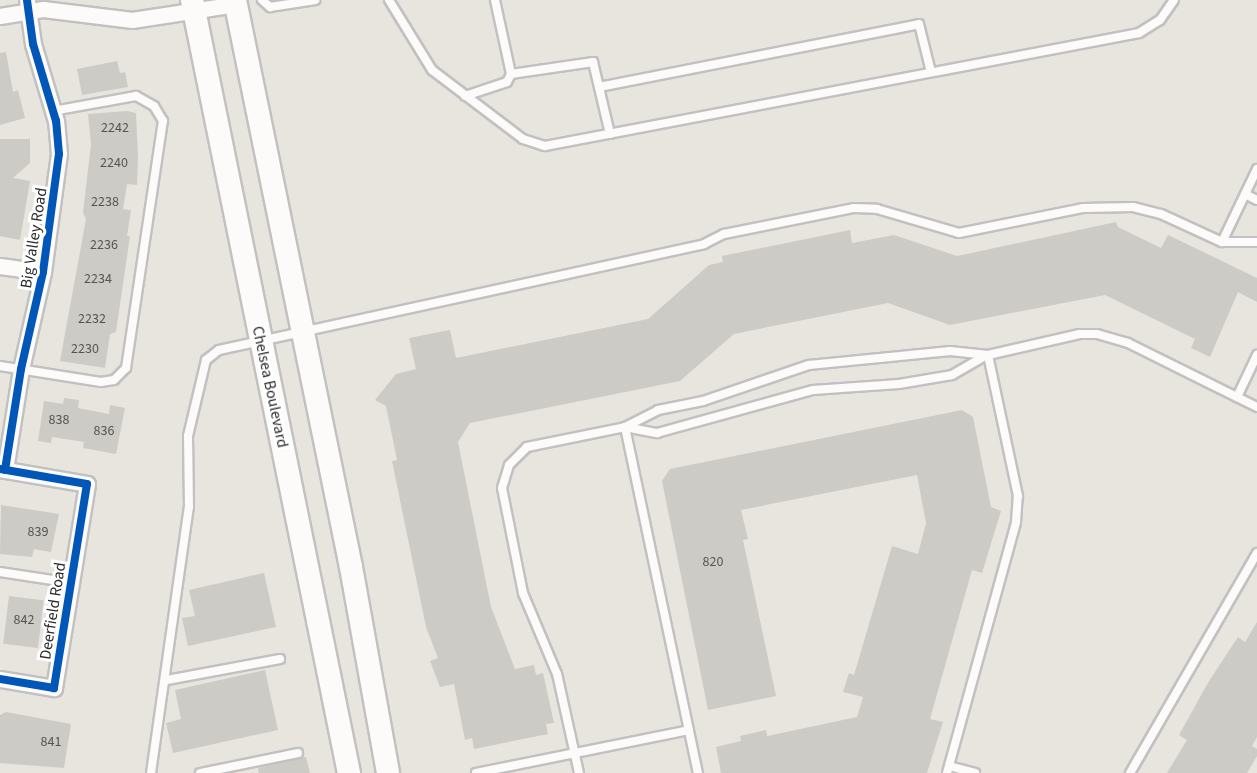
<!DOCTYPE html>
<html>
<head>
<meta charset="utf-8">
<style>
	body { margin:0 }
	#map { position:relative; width:1257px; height:773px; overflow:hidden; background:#e8e5df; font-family:"Source Sans 3",sans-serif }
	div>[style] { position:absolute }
	.building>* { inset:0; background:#cdcbc6; transform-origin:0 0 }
	.roads { filter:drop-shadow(2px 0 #c2c1c1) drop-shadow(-2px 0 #c2c1c1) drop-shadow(0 2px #c2c1c1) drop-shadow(0 -2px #c2c1c1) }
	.service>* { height:8px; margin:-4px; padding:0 4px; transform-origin:4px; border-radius:4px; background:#fcfbfa }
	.minor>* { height:15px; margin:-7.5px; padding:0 7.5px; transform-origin:7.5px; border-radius:7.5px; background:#fcfbfa }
	.secondary>* { height:22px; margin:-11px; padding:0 11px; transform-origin:11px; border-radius:11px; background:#fcfbfa }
	.cycleway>* { height:8px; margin:-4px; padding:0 4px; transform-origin:4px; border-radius:4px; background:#0057b8 }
	span { translate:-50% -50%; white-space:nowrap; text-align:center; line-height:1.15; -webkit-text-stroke:6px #fff; paint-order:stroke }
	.number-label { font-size:14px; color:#545453 }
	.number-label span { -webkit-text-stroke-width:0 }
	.street-label { font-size:16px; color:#2a2a2a }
</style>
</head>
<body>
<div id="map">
	<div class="building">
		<i style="clip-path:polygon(6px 52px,13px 92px,18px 90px,25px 118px,0 125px,0 53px)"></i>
		<i style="clip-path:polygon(117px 61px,120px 73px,125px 72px,128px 87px,82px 95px,77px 69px)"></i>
		<i style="clip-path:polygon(127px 111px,136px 113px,138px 156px,137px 185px,127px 184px,123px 209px,131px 210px,127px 236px,130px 236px,116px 332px,110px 334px,105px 368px,60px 361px,86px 219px,83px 213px,91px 144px,88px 114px)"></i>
		<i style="clip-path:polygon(0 139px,30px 139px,30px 163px,13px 178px,30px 181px,20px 240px,0 236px)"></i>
		<i style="clip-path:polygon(1116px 222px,1118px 227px,1161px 248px,1168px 235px,1257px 278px,1257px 302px,1238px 292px,1210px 357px,1191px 348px,1195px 339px,1105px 295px,950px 325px,888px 303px,734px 334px,680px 381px,470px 423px,458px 442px,491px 607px,515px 669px,534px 665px,536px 675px,543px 673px,554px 723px,546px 724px,548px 734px,474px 749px,472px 738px,465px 740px,454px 684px,440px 687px,430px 661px,438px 658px,426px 627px,392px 461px,397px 460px,386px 406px,375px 400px,396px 374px,416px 369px,409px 338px,450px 330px,456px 358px,648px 319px,709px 265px,723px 262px,722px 256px,850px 230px,852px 243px,894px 235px,957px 256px)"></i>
		<i style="clip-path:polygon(64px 398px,79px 400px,78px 408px,109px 414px,110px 405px,125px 408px,116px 454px,83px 448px,84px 442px,52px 437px,51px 443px,38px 441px,44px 401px,63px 404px)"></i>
		<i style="clip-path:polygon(962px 410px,973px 417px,991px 507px,1001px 511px,982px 573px,972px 570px,930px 719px,943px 722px,927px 773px,721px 773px,716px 747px,741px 741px,740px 736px,766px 730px,767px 736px,857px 717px,863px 697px,843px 692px,849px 673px,854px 675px,892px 546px,918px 554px,926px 523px,917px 475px,741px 510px,748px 539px,743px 540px,776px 696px,708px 710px,662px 481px,670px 469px)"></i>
		<i style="clip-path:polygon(1px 505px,59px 514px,51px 552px,34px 549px,32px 557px,0 554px)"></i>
		<i style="clip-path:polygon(264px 573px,276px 627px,188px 646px,182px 618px,195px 616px,189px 590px)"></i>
		<i style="left:9px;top:596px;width:35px;height:48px;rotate:7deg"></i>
		<i style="clip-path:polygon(1257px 622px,1257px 737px,1252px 746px,1257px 749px,1257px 756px,1247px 773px,1167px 773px,1187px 740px,1179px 735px,1209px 681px,1238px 637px,1245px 642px)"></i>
		<i style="clip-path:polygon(265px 670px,278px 730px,173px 753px,166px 723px,181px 719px,175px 690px)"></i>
		<i style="clip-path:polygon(6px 712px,71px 724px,64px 768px,0 763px,0 715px)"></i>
		<i style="clip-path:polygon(306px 757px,310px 773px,259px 773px,258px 768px)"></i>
	</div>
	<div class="roads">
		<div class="service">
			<i style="left:262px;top:0;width:11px;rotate:41deg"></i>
			<i style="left:270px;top:7px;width:46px;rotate:-8.8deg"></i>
			<i style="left:389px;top:0;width:82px;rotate:58.4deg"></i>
			<i style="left:432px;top:70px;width:114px;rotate:37.2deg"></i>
			<i style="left:523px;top:139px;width:23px;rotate:18deg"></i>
			<i style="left:545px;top:146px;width:605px;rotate:-10.77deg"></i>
			<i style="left:1139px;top:33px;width:25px;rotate:-32deg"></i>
			<i style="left:1160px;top:20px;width:24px;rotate:-55deg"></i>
			<i style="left:511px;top:74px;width:83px;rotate:-8.3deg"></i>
			<i style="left:593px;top:62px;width:74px;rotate:76.7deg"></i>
			<i style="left:599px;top:87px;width:326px;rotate:-11.1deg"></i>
			<i style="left:919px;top:24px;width:49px;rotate:76deg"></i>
			<i style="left:465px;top:96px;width:44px;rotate:-18.4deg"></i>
			<i style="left:507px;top:82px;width:9px;rotate:-63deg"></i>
			<i style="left:511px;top:74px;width:76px;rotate:-102.2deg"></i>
			<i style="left:1245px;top:194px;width:13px;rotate:27deg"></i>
			<i style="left:1222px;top:242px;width:81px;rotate:-64.4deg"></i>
			<i style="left:0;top:366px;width:102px;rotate:9deg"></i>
			<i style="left:101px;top:382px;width:13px;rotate:-9deg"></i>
			<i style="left:114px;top:380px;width:17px;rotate:-45deg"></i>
			<i style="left:126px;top:368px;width:250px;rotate:-81.5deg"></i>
			<i style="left:163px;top:121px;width:17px;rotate:-121deg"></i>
			<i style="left:154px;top:106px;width:21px;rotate:-151deg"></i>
			<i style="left:136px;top:96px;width:84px;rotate:169.8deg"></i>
			<i style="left:1237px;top:397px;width:47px;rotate:-64.5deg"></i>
			<i style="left:625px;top:427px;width:33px;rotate:11deg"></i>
			<i style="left:657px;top:433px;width:162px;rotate:-15.4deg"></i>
			<i style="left:813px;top:390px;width:86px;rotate:-4deg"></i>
			<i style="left:899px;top:384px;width:54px;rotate:-9.6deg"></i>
			<i style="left:952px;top:375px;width:39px;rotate:-30deg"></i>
			<i style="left:625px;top:427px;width:354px;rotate:78.1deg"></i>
			<i style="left:0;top:572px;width:73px;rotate:8.7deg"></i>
			<i style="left:167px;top:680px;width:115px;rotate:-10.5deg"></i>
			<i style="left:949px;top:766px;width:27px;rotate:15deg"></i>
			<i style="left:151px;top:773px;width:269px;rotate:-81.9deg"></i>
			<i style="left:189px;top:507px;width:71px;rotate:-90.8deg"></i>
			<i style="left:188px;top:436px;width:78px;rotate:-76.7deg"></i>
			<i style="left:206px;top:360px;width:16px;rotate:-38deg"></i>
			<i style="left:219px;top:350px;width:496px;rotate:-12.3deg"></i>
			<i style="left:704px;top:244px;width:22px;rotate:-27deg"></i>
			<i style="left:724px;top:234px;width:133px;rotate:-11.3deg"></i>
			<i style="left:854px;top:208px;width:23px;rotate:2deg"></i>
			<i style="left:877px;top:209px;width:85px;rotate:16.3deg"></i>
			<i style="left:959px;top:233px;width:126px;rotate:-11.4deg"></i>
			<i style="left:1083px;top:208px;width:50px;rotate:-1.1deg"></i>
			<i style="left:1133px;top:207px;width:29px;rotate:14deg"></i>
			<i style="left:1161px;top:214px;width:67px;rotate:24.7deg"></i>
			<i style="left:1222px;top:242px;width:35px"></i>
			<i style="left:200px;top:773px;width:100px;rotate:-11.5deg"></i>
			<i style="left:476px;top:773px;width:217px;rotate:-11.4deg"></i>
			<i style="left:579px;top:773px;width:101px;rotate:-102.5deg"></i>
			<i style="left:557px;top:674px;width:88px;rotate:-112.8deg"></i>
			<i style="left:523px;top:593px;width:107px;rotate:-101.3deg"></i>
			<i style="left:502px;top:488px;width:24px;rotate:-73deg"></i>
			<i style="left:509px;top:465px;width:25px;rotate:-45deg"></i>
			<i style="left:527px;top:447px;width:100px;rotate:-11.5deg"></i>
			<i style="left:625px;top:427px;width:37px;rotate:-27deg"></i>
			<i style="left:658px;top:410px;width:46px;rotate:-11.3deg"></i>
			<i style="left:703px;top:401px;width:112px;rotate:-18.8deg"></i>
			<i style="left:809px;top:365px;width:142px;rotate:-5.7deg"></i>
			<i style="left:950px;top:351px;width:38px;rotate:6deg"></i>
			<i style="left:988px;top:355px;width:94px;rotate:-12.9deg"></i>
			<i style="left:1080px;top:334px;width:17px"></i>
			<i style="left:1097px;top:334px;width:32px;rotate:16deg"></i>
			<i style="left:1128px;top:343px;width:144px;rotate:26.4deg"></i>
			<i style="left:947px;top:773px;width:260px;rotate:-74.6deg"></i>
			<i style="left:1016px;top:522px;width:26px;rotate:-86deg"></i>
			<i style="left:1018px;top:496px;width:144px;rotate:-102deg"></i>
			<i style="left:1130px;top:773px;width:254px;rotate:-60deg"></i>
		</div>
		<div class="minor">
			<i style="left:0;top:16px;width:44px;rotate:-9.2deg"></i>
			<i style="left:43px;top:9px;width:90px;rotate:7deg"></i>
			<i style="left:132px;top:20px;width:105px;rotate:-8.7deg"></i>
			<i style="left:0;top:266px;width:43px;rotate:7.9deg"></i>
			<i style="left:0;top:469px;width:88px;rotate:9.8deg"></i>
			<i style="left:87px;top:484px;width:207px;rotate:99.2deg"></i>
			<i style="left:54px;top:688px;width:55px;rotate:-170.5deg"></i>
			<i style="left:5px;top:470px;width:102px;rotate:-81deg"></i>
			<i style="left:21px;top:369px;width:99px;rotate:-77.2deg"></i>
			<i style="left:43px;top:272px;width:119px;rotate:-82.3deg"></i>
			<i style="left:59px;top:154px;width:33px;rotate:-95deg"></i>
			<i style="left:56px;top:121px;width:80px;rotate:-106.6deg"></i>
			<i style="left:33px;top:44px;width:44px;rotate:-97.8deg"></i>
		</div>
		<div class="secondary">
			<i style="left:192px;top:0;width:789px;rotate:78.52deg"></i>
			<i style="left:235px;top:0;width:579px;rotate:78.44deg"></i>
			<i style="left:351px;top:567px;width:209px;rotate:79.8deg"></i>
		</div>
	</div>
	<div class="cycleway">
		<i style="left:0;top:469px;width:88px;rotate:9.8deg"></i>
		<i style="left:87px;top:484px;width:207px;rotate:99.2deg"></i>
		<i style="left:54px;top:688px;width:55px;rotate:-170.5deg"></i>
		<i style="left:5px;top:470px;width:102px;rotate:-81deg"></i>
		<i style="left:21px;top:369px;width:99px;rotate:-77.2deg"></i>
		<i style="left:43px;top:272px;width:119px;rotate:-82.3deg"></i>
		<i style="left:59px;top:154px;width:33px;rotate:-95deg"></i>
		<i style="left:56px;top:121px;width:80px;rotate:-106.6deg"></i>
		<i style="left:33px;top:44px;width:44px;rotate:-97.8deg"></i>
	</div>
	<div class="number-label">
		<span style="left:115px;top:128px">2242</span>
		<span style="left:114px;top:163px">2240</span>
		<span style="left:105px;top:202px">2238</span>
		<span style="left:104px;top:245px">2236</span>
		<span style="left:98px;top:279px">2234</span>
		<span style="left:92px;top:319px">2232</span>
		<span style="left:85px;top:349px">2230</span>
		<span style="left:59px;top:420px">838</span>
		<span style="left:104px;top:431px">836</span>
		<span style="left:38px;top:532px">839</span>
		<span style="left:713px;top:562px">820</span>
		<span style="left:24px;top:620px">842</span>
		<span style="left:51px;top:742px">841</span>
	</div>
	<div class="street-label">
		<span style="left:34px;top:238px;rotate:-81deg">Big Valley Road</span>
		<span style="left:270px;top:387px;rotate:78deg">Chelsea Boulevard</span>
		<span style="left:53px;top:611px;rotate:-81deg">Deerfield Road</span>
	</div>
</div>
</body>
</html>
